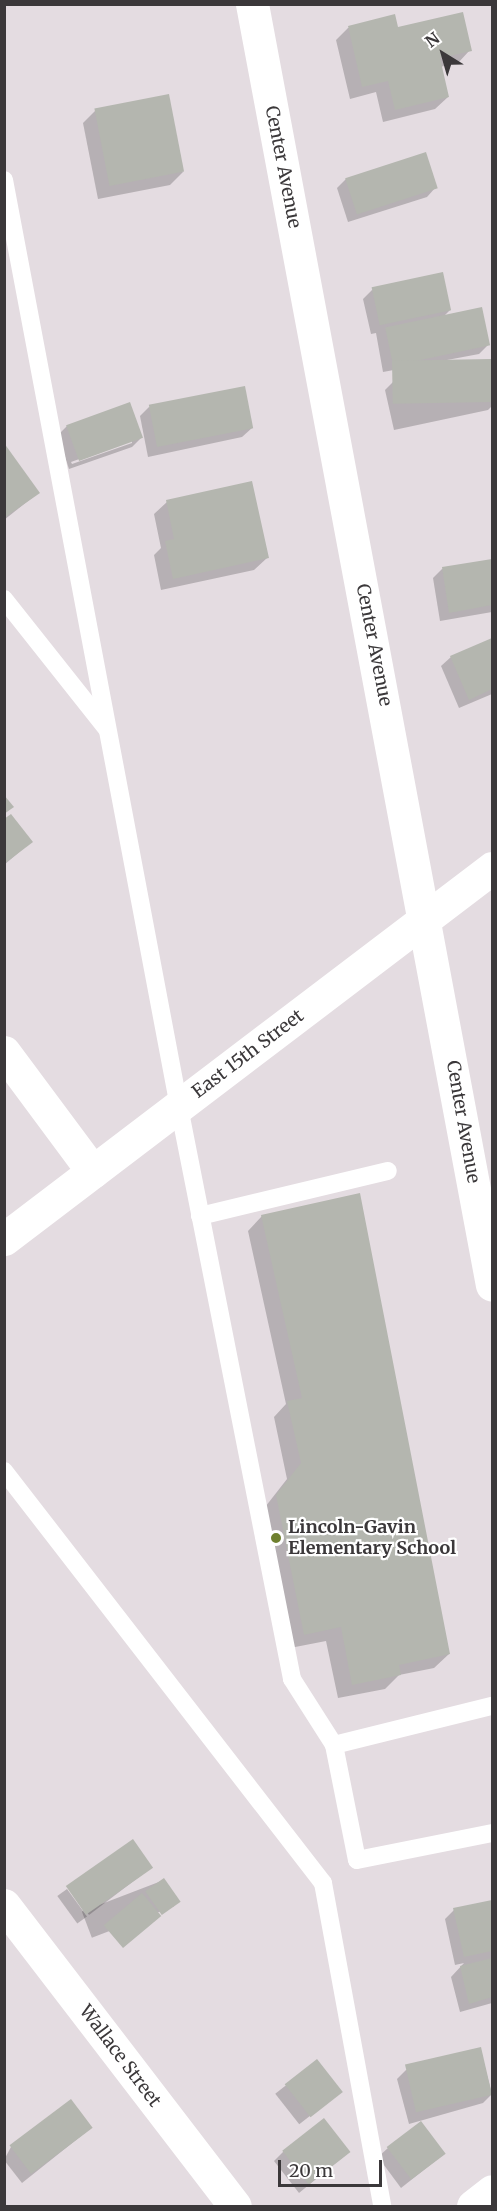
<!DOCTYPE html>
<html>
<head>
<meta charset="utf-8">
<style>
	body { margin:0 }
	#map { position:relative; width:497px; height:2211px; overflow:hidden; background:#e4dce1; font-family:Merriweather,serif }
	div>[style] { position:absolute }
	.shadow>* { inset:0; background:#0003; transform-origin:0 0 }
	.building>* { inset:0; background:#b4b6af; transform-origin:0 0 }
	.lane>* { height:18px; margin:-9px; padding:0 9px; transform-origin:9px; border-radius:9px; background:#fff }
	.street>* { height:33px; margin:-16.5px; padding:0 16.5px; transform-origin:16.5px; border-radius:16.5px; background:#fff }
	.dots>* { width:16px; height:16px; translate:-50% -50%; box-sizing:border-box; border:3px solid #fff; border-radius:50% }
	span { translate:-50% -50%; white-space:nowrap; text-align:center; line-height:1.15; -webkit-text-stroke:4.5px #fff; paint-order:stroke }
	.street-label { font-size:18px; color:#3b383a }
	.poi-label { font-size:18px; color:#3b383a; font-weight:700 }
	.left { translate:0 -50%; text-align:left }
	.frame { position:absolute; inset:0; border:6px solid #3b383a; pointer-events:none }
	.north { position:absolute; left:413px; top:24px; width:60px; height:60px; -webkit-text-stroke:4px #fff; paint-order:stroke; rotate:323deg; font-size:16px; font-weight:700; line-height:24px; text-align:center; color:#3b383a }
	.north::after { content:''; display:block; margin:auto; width:21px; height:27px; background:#3b383a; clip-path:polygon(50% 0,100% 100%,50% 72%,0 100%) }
	.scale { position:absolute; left:278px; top:2160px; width:104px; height:27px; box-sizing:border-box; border:3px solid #3b383a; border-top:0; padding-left:8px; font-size:18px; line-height:21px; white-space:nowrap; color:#3b383a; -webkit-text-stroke:4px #fff; paint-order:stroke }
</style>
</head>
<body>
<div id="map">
	<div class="shadow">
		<i style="clip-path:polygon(348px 28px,397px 29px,470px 50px,458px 63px,440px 67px,448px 97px,435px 109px,383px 122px,376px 92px,350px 99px,336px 40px)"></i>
		<i style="clip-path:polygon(96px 110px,183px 172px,170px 185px,98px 199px,83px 123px)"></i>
		<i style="clip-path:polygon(346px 179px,436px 187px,427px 197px,348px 222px,337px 188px)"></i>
		<i style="clip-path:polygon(372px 290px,450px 310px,444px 316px,488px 345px,479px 354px,383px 372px,376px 333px,371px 334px,363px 299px)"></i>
		<i style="clip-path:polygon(490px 361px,492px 406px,488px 410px,394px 430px,385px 390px,395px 380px)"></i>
		<i style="clip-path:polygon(149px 407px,252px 428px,242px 437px,148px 457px,140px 416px)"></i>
		<i style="clip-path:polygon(evenodd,67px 426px,141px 438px,132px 447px,69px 469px,58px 435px,67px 426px,132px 440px,132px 443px,72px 464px,71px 462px,132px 440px)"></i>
		<i style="clip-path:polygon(4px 445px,38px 493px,4px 520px)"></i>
		<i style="clip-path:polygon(167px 502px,267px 558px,254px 570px,161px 590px,154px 555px,161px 548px,154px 514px)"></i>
		<i style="clip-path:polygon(492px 560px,492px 612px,440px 621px,433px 578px,442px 569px)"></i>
		<i style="clip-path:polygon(492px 639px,492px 694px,459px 708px,441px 666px,451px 657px)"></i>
		<i style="clip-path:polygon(4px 821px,31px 842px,4px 865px)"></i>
		<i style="clip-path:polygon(262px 1216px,449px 1654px,434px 1668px,399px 1675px,385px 1689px,338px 1698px,326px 1641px,290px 1648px,262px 1511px,287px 1479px,274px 1417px,286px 1404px,248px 1231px)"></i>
		<i style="clip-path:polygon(152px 1867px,89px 1915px,69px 1887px)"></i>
		<i style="left:164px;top:1880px;width:28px;height:88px;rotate:69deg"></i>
		<i style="left:67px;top:1889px;width:34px;height:12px;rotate:54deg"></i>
		<i style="clip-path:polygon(492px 1901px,492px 2003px,460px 2012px,451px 1977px,464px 1963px,455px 1965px,445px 1919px,454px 1910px)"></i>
		<i style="clip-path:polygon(480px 2049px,492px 2094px,483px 2103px,409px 2124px,397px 2079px,406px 2070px)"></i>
		<i style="left:317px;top:2061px;width:39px;height:53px;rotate:52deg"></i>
		<i style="clip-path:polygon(91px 2128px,22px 2183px,4px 2160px,11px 2147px)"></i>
		<i style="clip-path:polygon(388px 2148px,444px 2154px,401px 2188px,378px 2157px)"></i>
		<i style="clip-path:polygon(283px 2152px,349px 2152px,299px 2193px,274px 2161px)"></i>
	</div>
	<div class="building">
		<i style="clip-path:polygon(463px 12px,472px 51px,440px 58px,449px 97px,395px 110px,388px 81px,362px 87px,348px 26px,395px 14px,398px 27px)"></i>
		<i style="left:169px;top:94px;width:79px;height:76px;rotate:79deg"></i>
		<i style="left:426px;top:152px;width:38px;height:85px;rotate:72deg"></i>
		<i style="left:443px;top:272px;width:39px;height:73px;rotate:78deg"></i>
		<i style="left:482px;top:307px;width:39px;height:99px;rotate:78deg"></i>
		<i style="left:491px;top:359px;width:43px;height:99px;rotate:89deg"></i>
		<i style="left:245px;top:386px;width:43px;height:98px;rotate:79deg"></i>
		<i style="left:130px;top:402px;width:38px;height:68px;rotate:70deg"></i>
		<i style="clip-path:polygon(4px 443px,40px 493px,4px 518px)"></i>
		<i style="clip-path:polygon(252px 481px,269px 558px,173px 579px,165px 541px,174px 539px,166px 500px)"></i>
		<i style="clip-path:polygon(492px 559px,492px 605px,449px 613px,442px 567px)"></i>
		<i style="clip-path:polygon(492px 638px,492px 689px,469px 700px,450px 656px)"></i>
		<i style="clip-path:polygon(4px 795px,14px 807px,4px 814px)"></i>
		<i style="clip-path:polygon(11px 814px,33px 842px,4px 864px,4px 819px)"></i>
		<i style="clip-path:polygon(360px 1193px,450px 1654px,399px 1665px,401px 1675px,352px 1685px,341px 1627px,304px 1635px,276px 1495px,301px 1463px,287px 1401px,302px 1398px,261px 1215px)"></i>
		<i style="left:133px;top:1839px;width:35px;height:82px;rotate:55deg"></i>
		<i style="left:164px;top:1878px;width:29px;height:23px;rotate:55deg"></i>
		<i style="left:142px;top:1893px;width:30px;height:50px;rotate:50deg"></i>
		<i style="clip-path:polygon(492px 1900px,492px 1951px,464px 1957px,453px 1908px)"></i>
		<i style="clip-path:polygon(492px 1958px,492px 1997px,469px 2004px,460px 1966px)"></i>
		<i style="left:481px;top:2047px;width:49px;height:78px;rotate:77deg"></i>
		<i style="left:317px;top:2059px;width:42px;height:41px;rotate:52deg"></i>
		<i style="left:71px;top:2099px;width:36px;height:77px;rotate:53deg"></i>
		<i style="left:324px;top:2118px;width:43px;height:53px;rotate:52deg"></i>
		<i style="left:421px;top:2121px;width:41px;height:43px;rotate:53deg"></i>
	</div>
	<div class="lane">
		<i style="left:4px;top:180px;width:943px;rotate:79.31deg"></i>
		<i style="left:179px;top:1107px;width:583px;rotate:78.82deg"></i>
		<i style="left:292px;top:1679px;width:78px;rotate:57.5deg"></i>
		<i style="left:334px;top:1745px;width:117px;rotate:78.7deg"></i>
		<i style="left:357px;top:1860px;width:138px;rotate:-11.3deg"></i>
		<i style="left:4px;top:599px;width:166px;rotate:51.6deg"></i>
		<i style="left:200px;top:1216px;width:193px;rotate:-13.5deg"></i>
		<i style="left:4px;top:1471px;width:521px;rotate:52.25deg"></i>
		<i style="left:323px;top:1883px;width:328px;rotate:79.6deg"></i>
		<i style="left:334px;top:1745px;width:163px;rotate:-13.9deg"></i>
	</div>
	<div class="street">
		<i style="left:252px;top:4px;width:1303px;rotate:79.39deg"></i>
		<i style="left:4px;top:1052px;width:149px;rotate:53.4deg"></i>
		<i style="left:4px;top:1239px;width:613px;rotate:-37.24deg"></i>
		<i style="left:4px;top:1905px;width:379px;rotate:52.5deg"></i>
		<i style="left:473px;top:2206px;width:24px;rotate:-38deg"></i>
	</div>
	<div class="dots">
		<i style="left:276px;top:1538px;background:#6f802f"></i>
	</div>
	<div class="street-label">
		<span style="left:283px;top:167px;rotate:79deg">Center Avenue</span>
		<span style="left:374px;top:645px;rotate:79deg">Center Avenue</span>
		<span style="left:248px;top:1054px;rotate:-37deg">East 15th Street</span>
		<span style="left:463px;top:1122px;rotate:80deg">Center Avenue</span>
		<span style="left:120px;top:2056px;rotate:53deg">Wallace Street</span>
	</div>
	<div class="poi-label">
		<span class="left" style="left:288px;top:1538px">Lincoln-Gavin<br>Elementary School</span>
	</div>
	<div class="frame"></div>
	<div class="north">N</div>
	<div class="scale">20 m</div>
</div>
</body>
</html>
